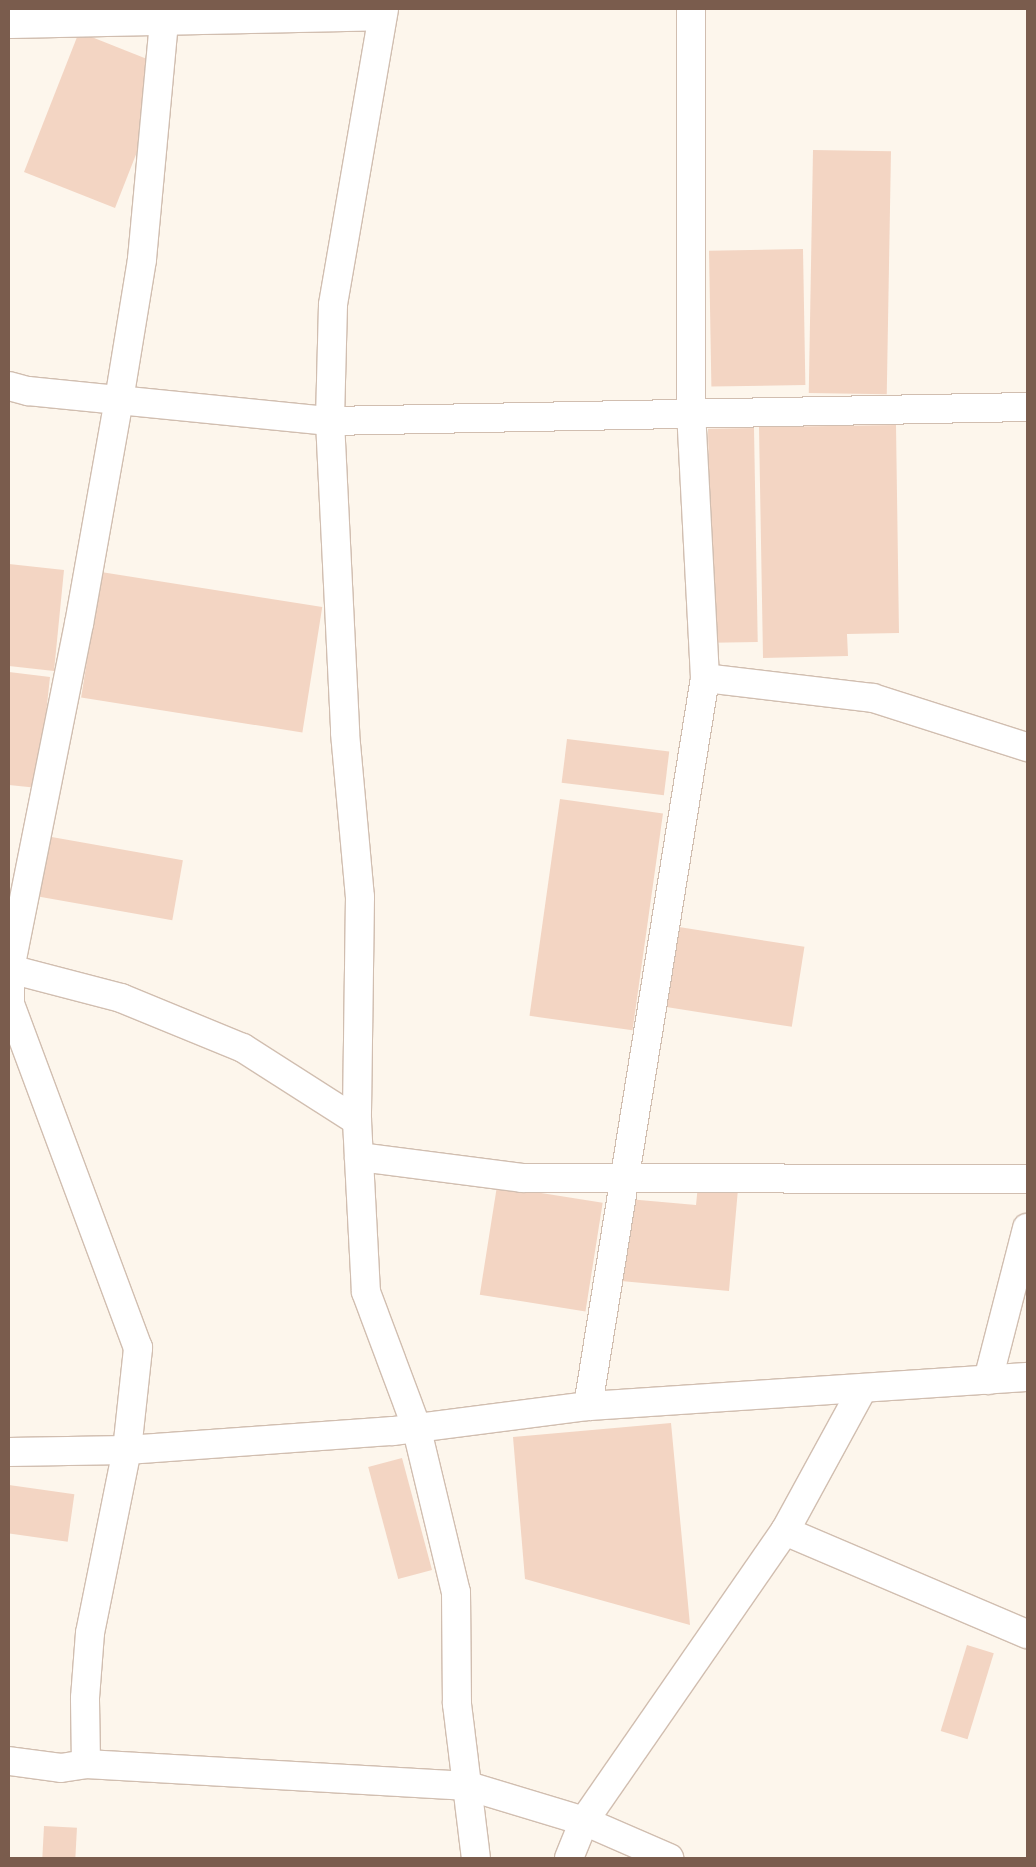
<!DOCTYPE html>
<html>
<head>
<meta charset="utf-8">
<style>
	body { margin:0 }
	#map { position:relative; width:1036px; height:1867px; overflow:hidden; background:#fdf6ec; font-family:"Noto Sans",sans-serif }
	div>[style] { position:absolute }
	.building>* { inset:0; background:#f3d5c3; transform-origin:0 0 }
	.roads { filter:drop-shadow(1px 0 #d1beb0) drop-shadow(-1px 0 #d1beb0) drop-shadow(0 1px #d1beb0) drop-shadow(0 -1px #d1beb0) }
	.minor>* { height:28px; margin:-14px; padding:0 14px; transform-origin:14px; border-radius:14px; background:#fff }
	span { translate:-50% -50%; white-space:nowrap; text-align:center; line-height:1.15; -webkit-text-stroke:5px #fffaf3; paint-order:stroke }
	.frame { position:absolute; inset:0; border:10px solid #7a5c4d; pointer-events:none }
</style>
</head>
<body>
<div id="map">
	<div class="building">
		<i style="clip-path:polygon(79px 32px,147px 59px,146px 129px,115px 208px,24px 172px)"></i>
		<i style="left:813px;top:150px;width:78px;height:243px;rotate:1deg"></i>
		<i style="left:803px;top:249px;width:136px;height:94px;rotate:89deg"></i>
		<i style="clip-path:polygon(896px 425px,899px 633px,847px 634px,848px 656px,763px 658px,759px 427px)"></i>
		<i style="left:754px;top:428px;width:214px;height:46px;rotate:89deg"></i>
		<i style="clip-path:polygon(9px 564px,64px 570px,54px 671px,9px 666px)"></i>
		<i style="left:101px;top:572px;width:224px;height:127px;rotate:9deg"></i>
		<i style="clip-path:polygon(9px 672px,50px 677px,38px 788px,9px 785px)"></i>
		<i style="left:567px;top:739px;width:103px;height:44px;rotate:7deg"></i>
		<i style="left:560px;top:799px;width:104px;height:219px;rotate:8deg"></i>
		<i style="left:46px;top:836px;width:139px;height:61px;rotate:10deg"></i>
		<i style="left:679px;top:927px;width:127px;height:81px;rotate:9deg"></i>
		<i style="clip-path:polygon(698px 1185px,738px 1189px,729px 1291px,621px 1281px,628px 1199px,696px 1205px)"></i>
		<i style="left:497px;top:1186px;width:107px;height:110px;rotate:9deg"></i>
		<i style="clip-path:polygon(671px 1423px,690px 1625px,525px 1579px,513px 1437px)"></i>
		<i style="left:402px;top:1458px;width:116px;height:35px;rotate:75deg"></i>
		<i style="left:9px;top:1485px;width:66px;height:48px;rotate:8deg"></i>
		<i style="left:967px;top:1645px;width:28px;height:90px;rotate:17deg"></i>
		<i style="left:44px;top:1826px;width:33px;height:32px;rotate:3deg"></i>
	</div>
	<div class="roads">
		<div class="minor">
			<i style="left:384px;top:9px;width:300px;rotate:99.8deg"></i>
			<i style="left:333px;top:305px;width:116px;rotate:91.5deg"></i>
			<i style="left:330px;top:421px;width:312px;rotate:87.2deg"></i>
			<i style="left:345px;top:733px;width:165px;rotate:84.8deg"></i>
			<i style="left:360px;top:897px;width:224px;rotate:90.8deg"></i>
			<i style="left:357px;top:1121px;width:171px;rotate:87deg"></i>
			<i style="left:366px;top:1292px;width:143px;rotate:69.5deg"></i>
			<i style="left:416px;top:1426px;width:171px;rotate:76.5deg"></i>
			<i style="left:456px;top:1592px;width:112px;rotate:89.5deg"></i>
			<i style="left:457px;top:1704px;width:155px;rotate:83deg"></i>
			<i style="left:9px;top:24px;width:371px;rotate:-1.2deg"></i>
			<i style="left:9px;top:386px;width:20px;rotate:15deg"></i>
			<i style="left:28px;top:391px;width:303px;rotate:5.7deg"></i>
			<i style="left:330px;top:421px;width:697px;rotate:-1.15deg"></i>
			<i style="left:705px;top:678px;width:169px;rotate:6.8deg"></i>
			<i style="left:873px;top:698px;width:162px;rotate:17.7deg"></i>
			<i style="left:10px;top:969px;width:115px;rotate:14.6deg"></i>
			<i style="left:121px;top:998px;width:132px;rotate:22.3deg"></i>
			<i style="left:243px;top:1048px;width:135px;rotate:32.6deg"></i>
			<i style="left:359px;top:1157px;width:164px;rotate:7.3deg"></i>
			<i style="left:522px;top:1178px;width:505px;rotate:0.11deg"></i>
			<i style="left:988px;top:1380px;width:157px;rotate:-75.6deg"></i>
			<i style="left:588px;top:1406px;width:737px;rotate:-80.87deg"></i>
			<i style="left:705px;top:678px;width:264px;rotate:-93deg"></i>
			<i style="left:691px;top:414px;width:405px;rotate:-90deg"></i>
			<i style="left:9px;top:1452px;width:118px;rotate:-1deg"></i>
			<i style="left:127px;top:1450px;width:267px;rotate:-4.1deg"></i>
			<i style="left:393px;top:1431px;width:197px;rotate:-7.3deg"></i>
			<i style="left:588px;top:1406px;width:440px;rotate:-3.8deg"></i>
			<i style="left:785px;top:1531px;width:263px;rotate:23.1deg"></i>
			<i style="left:9px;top:1761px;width:52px;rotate:7.7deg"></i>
			<i style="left:61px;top:1768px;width:25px;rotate:-9deg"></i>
			<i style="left:86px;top:1764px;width:383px;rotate:3.3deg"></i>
			<i style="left:468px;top:1786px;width:121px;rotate:16.8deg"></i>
			<i style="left:584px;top:1821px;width:93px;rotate:23.5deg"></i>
			<i style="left:86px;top:1764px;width:66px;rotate:-90.9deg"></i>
			<i style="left:85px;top:1698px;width:65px;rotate:-85.6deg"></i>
			<i style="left:90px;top:1633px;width:187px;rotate:-78.6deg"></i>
			<i style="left:127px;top:1450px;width:103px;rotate:-83.8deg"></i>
			<i style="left:138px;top:1348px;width:367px;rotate:-110.4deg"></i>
			<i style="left:10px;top:1004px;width:35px;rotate:-90deg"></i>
			<i style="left:10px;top:969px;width:352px;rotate:-78.7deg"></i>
			<i style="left:79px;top:624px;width:228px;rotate:-79.9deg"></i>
			<i style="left:119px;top:400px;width:143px;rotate:-80.7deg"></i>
			<i style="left:142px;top:259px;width:238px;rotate:-84.7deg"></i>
			<i style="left:569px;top:1858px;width:40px;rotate:-68deg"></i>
			<i style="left:584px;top:1821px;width:353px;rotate:-55.3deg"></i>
			<i style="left:785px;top:1531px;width:161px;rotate:-61.4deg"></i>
		</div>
	</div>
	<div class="frame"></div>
</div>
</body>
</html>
